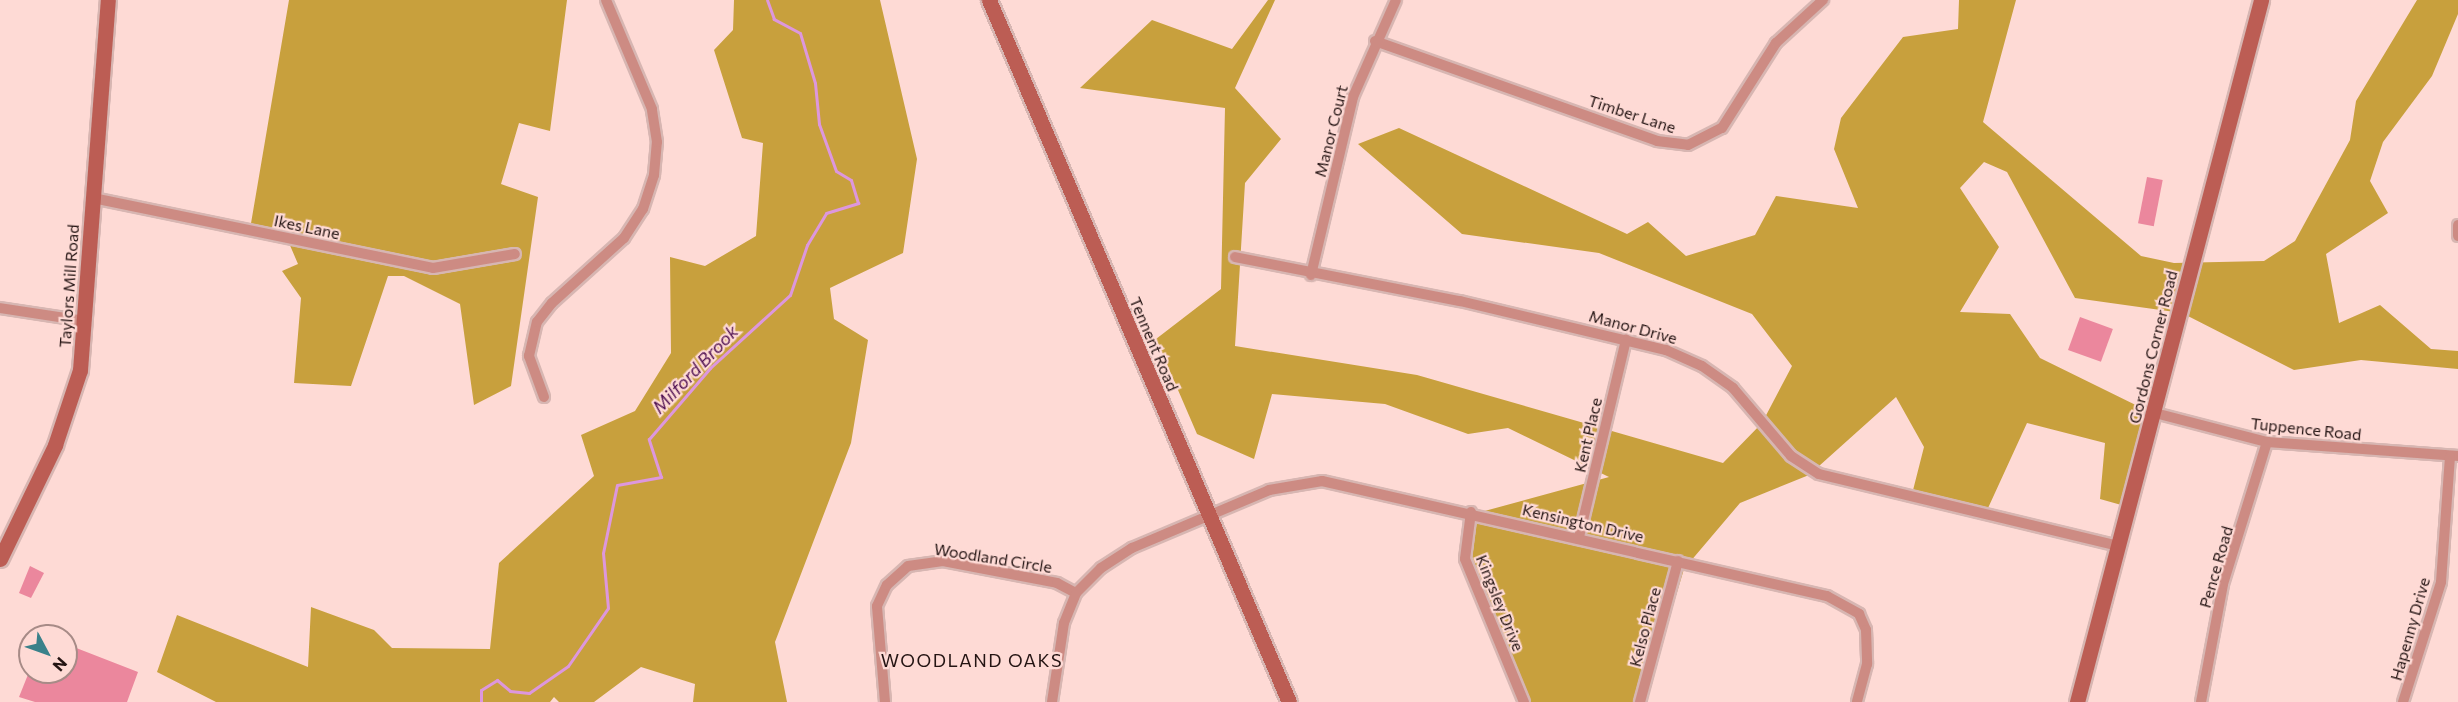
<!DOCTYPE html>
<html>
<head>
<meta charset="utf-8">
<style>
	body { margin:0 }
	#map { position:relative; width:2458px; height:702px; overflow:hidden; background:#fedad5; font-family:Commissioner,sans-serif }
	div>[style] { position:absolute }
	.forest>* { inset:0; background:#c8a03d }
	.stream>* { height:3px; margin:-1.5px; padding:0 1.5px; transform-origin:1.5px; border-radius:1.5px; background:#dd97dd }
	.building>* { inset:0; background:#eb879d; transform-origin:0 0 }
	.roads { filter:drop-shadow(2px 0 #d7b6b2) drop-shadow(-2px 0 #d7b6b2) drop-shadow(0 2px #d7b6b2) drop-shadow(0 -2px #d7b6b2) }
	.street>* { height:10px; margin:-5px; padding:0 5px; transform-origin:5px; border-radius:5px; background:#cd8b83 }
	.secondary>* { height:15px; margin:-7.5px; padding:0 7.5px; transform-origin:7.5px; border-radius:7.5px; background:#bc5d54 }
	span { translate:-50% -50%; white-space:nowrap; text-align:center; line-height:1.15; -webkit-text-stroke:4.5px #fedad5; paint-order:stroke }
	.street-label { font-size:16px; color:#241413 }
	.water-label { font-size:18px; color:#4f1051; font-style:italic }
	.neighbourhood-label { font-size:18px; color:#241413; letter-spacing:1.5px }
	.north { position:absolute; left:18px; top:624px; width:60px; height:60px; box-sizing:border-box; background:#fedad5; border:2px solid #a78b87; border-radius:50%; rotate:131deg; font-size:16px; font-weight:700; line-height:24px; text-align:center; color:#241413 }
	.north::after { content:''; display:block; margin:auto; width:21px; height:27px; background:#3a818a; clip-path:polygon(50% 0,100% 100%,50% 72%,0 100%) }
</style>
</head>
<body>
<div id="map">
	<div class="forest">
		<i style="clip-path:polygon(289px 0,567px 0,550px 131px,519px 123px,501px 184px,538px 197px,511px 386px,474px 405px,460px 304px,404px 276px,388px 276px,351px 386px,294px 383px,301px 298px,282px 271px,298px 264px,289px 243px,249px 235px)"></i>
		<i style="clip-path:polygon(734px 0,880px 0,917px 159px,903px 253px,830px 288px,834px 319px,868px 340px,851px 443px,775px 642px,787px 702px,693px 702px,695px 684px,641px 667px,594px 702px,559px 702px,554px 697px,550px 702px,216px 702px,157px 672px,177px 615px,308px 667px,311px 607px,374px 630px,392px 648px,490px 649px,499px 563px,594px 476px,581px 435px,635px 411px,671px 353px,670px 257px,705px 266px,756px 236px,763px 143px,742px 138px,714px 50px,733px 30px)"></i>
		<i style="clip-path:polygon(1268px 0,1275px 0,1235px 88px,1281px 139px,1245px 183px,1235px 346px,1417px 375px,1723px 463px,1762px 423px,1792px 366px,1752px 314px,1599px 253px,1462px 234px,1358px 144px,1399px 128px,1627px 234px,1648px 222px,1686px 256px,1755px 235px,1776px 196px,1858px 208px,1834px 149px,1841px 118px,1903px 37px,1958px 29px,1959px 0,2016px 0,1983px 122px,2141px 256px,2174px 263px,2264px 261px,2295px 241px,2350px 140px,2356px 101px,2417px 0,2458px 0,2458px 14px,2432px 76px,2383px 142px,2370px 181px,2388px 213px,2326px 254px,2339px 323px,2380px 305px,2431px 349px,2458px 351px,2458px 369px,2361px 360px,2294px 370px,2182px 313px,2075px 298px,2007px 172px,1984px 162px,1960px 188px,1999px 247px,1960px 312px,2010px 314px,2040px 358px,2156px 415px,2132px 508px,2100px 499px,2105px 443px,2027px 423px,1983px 519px,1910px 502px,1924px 447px,1896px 397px,1809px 475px,1740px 503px,1684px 569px,1644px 702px,1527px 702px,1464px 546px,1470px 515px,1609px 477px,1508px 428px,1468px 434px,1385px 404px,1272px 394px,1254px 459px,1197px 434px,1156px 339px,1221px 289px,1225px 108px,1080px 88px,1152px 20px,1232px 49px)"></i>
	</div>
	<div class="stream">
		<i style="left:481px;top:702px;width:12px;rotate:-90deg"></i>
		<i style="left:481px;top:690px;width:19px;rotate:-32deg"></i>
		<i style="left:497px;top:680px;width:17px;rotate:40deg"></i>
		<i style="left:510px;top:691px;width:19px;rotate:6deg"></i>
		<i style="left:529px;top:693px;width:47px;rotate:-34.7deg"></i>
		<i style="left:568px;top:666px;width:70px;rotate:-55.4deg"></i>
		<i style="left:608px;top:608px;width:55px;rotate:-95.2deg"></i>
		<i style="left:603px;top:553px;width:69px;rotate:-78.4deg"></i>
		<i style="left:617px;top:485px;width:45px;rotate:-10.3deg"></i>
		<i style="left:661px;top:477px;width:40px;rotate:-108deg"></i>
		<i style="left:649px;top:439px;width:94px;rotate:-49.3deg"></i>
		<i style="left:710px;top:368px;width:108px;rotate:-42.4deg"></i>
		<i style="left:790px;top:295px;width:53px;rotate:-71.2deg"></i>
		<i style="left:807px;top:245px;width:37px;rotate:-59deg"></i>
		<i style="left:826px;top:213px;width:34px;rotate:-17deg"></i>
		<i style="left:858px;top:203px;width:24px;rotate:-107deg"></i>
		<i style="left:851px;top:180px;width:17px;rotate:-149deg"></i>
		<i style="left:836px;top:171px;width:50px;rotate:-109.9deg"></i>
		<i style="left:819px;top:124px;width:41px;rotate:-95.6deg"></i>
		<i style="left:815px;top:83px;width:52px;rotate:-106.7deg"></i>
		<i style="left:800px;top:33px;width:30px;rotate:-152deg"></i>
		<i style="left:774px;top:19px;width:20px;rotate:-110deg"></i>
	</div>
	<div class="building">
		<i style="left:2147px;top:177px;width:16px;height:47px;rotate:11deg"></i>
		<i style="left:2080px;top:317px;width:35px;height:35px;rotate:20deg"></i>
		<i style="clip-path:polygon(30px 566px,44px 573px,31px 598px,19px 593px)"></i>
		<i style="clip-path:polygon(66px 644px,138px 672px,127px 702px,35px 702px,19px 697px,29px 672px,66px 672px)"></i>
	</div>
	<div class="roads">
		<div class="street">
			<i style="left:1375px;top:41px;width:299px;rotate:19.5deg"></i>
			<i style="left:1657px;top:141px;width:31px;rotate:7deg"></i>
			<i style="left:1688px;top:145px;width:38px;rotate:-27deg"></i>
			<i style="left:1722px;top:128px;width:101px;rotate:-57.6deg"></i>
			<i style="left:1776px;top:43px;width:64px;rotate:-42.5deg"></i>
			<i style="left:93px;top:198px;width:347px;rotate:11.6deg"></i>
			<i style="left:433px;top:268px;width:83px;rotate:-9.7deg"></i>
			<i style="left:2458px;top:225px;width:11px;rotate:90deg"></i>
			<i style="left:1235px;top:257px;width:229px;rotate:11.1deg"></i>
			<i style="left:1460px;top:301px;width:212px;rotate:13.4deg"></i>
			<i style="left:1666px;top:350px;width:39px;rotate:24deg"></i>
			<i style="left:1702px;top:366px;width:38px;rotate:35deg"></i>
			<i style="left:1733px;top:388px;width:89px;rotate:49.5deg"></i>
			<i style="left:1791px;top:456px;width:33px;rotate:33deg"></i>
			<i style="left:1819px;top:474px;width:309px;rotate:13.5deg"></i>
			<i style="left:1311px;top:275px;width:183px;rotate:-76.7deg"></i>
			<i style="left:1353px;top:97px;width:106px;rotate:-66.1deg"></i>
			<i style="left:0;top:308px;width:86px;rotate:8.7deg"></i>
			<i style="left:544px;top:397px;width:44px;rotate:-110.1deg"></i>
			<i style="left:529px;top:356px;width:35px;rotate:-77deg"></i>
			<i style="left:537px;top:322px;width:24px;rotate:-52deg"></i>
			<i style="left:552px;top:303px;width:97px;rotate:-42.1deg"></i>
			<i style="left:624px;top:238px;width:35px;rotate:-57deg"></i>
			<i style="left:643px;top:209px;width:36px;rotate:-72deg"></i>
			<i style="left:654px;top:175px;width:33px;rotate:-85deg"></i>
			<i style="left:657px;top:142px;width:33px;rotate:-99deg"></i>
			<i style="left:652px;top:109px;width:118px;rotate:-112.9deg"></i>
			<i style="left:2155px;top:413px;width:116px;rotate:14.5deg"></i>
			<i style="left:2267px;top:442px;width:192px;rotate:4.2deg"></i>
			<i style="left:1471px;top:512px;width:47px;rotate:97.3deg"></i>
			<i style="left:1465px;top:559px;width:155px;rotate:67.6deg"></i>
			<i style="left:1579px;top:537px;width:203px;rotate:-76.6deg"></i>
			<i style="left:885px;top:702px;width:96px;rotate:-94.8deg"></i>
			<i style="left:877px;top:606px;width:23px;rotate:-65deg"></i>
			<i style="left:887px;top:585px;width:28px;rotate:-42deg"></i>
			<i style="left:908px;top:566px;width:35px;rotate:-8deg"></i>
			<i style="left:943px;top:561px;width:116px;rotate:10.9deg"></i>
			<i style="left:1057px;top:583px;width:21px;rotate:28deg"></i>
			<i style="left:1052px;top:702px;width:80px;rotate:-81.4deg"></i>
			<i style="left:1064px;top:623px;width:32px;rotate:-68deg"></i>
			<i style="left:1076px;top:593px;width:35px;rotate:-45deg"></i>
			<i style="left:1101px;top:568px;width:37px;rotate:-33deg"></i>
			<i style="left:1132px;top:548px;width:149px;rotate:-22.9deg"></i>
			<i style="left:1269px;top:490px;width:54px;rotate:-9.6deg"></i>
			<i style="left:1322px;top:481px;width:518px;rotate:12.83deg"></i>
			<i style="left:1827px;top:596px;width:37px;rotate:29deg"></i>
			<i style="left:1859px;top:614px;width:17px;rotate:66deg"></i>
			<i style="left:1866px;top:630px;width:34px;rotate:88deg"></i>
			<i style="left:1867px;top:664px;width:39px;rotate:105deg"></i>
			<i style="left:1640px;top:702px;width:146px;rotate:-74.9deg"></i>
			<i style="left:2201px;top:702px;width:120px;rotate:-79.4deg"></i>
			<i style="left:2223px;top:584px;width:149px;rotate:-72.8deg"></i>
			<i style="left:2403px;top:702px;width:126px;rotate:-72.4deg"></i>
			<i style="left:2441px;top:582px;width:126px;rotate:-85.9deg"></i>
		</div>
		<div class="secondary">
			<i style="left:989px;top:0;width:763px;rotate:66.86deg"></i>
			<i style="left:0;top:559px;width:127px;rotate:-64.2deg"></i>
			<i style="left:55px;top:445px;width:79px;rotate:-71.6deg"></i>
			<i style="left:80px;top:370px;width:371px;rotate:-85.7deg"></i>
			<i style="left:2077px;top:702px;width:726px;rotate:-75.31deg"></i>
		</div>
	</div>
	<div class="street-label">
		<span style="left:1632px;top:114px;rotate:18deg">Timber Lane</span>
		<span style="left:1331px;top:131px;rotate:-76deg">Manor Court</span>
		<span style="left:307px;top:227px;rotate:12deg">Ikes Lane</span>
		<span style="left:69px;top:286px;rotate:-86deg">Taylors Mill Road</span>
		<span style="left:1633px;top:327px;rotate:15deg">Manor Drive</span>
		<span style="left:1154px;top:344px;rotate:67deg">Tennent Road</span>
		<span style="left:2153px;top:347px;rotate:-76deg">Gordons Corner Road</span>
		<span style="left:2306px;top:429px;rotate:6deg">Tuppence Road</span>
		<span style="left:1588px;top:435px;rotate:-77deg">Kent Place</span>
		<span style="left:1583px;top:523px;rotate:13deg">Kensington Drive</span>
		<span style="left:993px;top:558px;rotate:9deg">Woodland Circle</span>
		<span style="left:2216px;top:567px;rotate:-74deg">Pence Road</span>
		<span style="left:1500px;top:603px;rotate:68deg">Kingsley Drive</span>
		<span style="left:1645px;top:627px;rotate:-75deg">Kelso Place</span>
		<span style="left:2410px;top:629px;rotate:-74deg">Hapenny Drive</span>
	</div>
	<div class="water-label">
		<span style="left:695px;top:369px;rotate:-46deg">Milford Brook</span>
	</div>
	<div class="neighbourhood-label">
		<span style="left:972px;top:660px">WOODLAND OAKS</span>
	</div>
	<div class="north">N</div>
</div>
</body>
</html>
